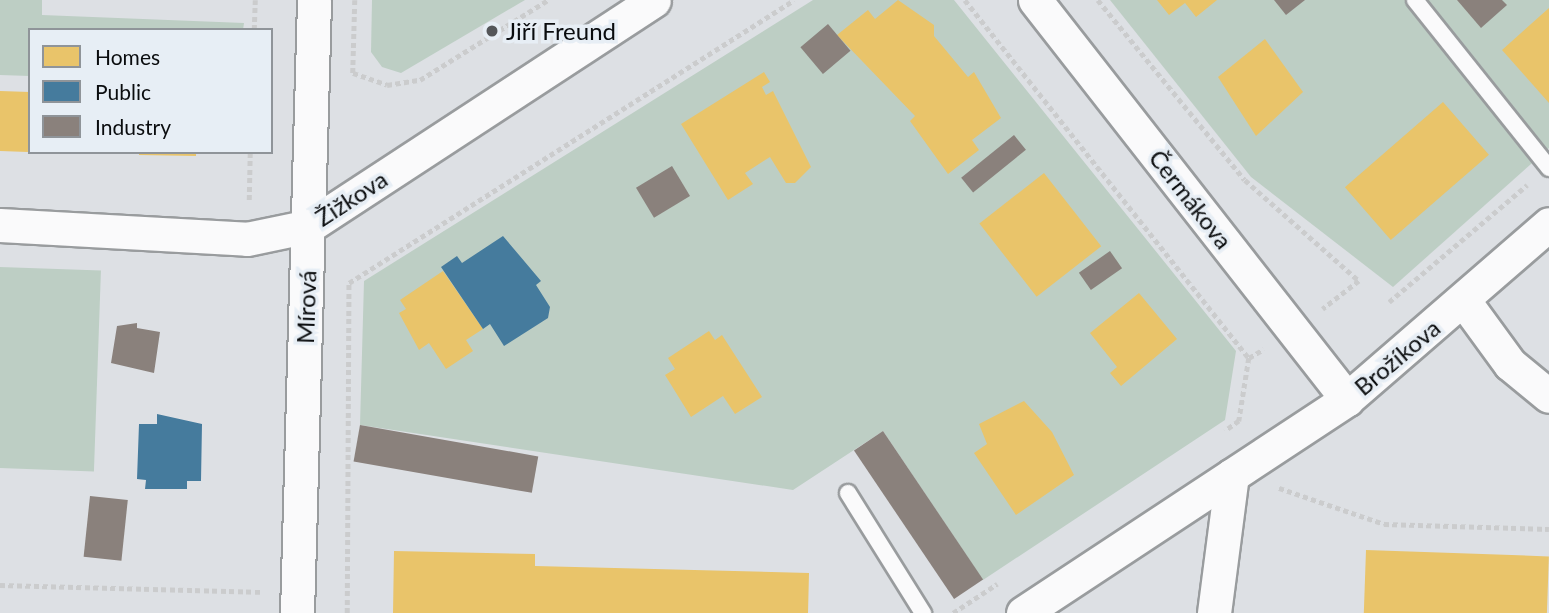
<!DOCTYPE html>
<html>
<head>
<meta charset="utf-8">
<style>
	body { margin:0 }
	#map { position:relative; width:1549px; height:613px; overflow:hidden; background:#dde0e4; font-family:Lato,sans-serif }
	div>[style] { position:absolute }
	.green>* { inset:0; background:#bdcec4; transform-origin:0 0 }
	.homes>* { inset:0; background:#e9c46a; transform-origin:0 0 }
	.public>* { inset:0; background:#457b9d }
	.industry>* { inset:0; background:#8a817c; transform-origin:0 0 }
	.path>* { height:4.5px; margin-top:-2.25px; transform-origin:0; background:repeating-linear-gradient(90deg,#cbcccd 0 5px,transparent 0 8.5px) }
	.roads { filter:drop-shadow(2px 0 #999c9e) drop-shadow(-2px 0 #999c9e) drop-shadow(0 2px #999c9e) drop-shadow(0 -2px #999c9e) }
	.service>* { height:16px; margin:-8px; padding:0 8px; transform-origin:8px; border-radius:8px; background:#fafafb }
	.minor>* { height:33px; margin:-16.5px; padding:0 16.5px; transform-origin:16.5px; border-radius:16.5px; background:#fafafb }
	.dots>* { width:19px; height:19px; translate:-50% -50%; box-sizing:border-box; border:4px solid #e7eef5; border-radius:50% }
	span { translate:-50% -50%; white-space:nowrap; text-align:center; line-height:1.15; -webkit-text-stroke:7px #e7eef5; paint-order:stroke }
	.poi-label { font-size:24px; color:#0a0c0e }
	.left { translate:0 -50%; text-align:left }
	.street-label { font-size:24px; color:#0a0c0e }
	.legend { position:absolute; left:28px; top:28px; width:245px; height:126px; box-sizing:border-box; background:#e7eef5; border:2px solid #8f9499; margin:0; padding:9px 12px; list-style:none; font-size:21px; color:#0a0c0e }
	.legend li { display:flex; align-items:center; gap:14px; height:35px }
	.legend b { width:35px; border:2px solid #8f9499 }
</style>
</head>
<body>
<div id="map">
	<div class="green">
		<i style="clip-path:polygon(0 0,42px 0,42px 15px,244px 23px,243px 30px,30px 30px,30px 76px,0 75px)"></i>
		<i style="clip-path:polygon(372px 0,525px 0,401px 73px,382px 67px,371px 52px)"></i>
		<i style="clip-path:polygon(813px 0,954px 0,1236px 351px,1225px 420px,983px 580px,883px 431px,793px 490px,360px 425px,364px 281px)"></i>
		<i style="clip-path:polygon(1110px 0,1549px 0,1549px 148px,1393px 287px,1251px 177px)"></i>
		<i style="left:0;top:267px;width:101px;height:201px;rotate:2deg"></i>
	</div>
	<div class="homes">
		<i style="clip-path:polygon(898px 0,934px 25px,934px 36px,968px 77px,974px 72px,1001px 118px,972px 140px,979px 150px,948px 174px,910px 121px,915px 116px,837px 35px,868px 10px,875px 19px)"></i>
		<i style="clip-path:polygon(1157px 0,1217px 0,1196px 17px,1185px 3px,1169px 15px)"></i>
		<i style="clip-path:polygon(1549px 8px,1549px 103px,1502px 50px)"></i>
		<i style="clip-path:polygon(1265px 39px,1303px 92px,1256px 136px,1218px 77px)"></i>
		<i style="clip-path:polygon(764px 72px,770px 82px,762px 87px,766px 95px,773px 91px,811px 167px,795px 183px,786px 183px,770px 157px,745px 173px,753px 184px,728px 200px,681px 124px)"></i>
		<i style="left:0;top:91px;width:30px;height:60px;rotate:2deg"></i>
		<i style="left:1443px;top:102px;width:70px;height:130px;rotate:49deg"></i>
		<i style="clip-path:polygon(139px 152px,196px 152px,196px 156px,139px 155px)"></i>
		<i style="left:1044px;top:173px;width:93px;height:82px;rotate:52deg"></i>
		<i style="clip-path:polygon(443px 271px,483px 329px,466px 340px,473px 351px,446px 369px,429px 343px,419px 350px,399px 313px,406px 309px,400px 300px)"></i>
		<i style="clip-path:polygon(1139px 293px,1177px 339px,1121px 386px,1110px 373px,1117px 367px,1090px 333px)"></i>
		<i style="clip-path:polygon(709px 331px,715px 340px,722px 335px,762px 397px,735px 414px,723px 396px,691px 417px,665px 375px,675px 369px,668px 358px)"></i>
		<i style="clip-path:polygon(1024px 401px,1052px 432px,1074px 475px,1016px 515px,974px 453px,987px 444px,979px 424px)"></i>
		<i style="left:1366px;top:550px;width:183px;height:63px;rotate:2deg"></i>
		<i style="clip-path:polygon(394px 551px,535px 554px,535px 566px,809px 573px,808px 613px,393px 613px)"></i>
	</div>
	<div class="public">
		<i style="clip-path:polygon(503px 236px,541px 281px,536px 285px,550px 307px,548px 318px,504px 346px,490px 324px,483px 329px,441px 267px,457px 256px,462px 263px)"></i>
		<i style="clip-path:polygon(157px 414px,202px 424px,201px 481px,187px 481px,187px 489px,145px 489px,146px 480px,137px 479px,139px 424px,157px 424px)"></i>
	</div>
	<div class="industry">
		<i style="clip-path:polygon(1274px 0,1305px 0,1286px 15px)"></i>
		<i style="clip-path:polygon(1457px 0,1502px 0,1507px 5px,1481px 28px)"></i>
		<i style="left:828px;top:24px;width:35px;height:36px;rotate:50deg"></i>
		<i style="left:1014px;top:135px;width:19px;height:68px;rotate:51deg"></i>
		<i style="left:672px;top:166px;width:35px;height:42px;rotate:59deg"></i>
		<i style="left:1110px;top:251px;width:21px;height:38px;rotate:55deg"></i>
		<i style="clip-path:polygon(137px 323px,137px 328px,160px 332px,154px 373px,111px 363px,117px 326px)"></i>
		<i style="left:360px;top:425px;width:181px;height:37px;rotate:10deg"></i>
		<i style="left:883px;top:431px;width:179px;height:35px;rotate:56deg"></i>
		<i style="left:90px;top:496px;width:38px;height:61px;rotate:6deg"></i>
	</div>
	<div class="path">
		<i style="left:355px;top:0;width:73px;rotate:91.6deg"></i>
		<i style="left:353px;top:73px;width:36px;rotate:19deg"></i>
		<i style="left:387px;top:85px;width:33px;rotate:-9deg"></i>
		<i style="left:420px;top:80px;width:151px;rotate:-32deg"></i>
		<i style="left:965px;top:0;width:457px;rotate:51.6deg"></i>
		<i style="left:1249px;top:358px;width:64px;rotate:99deg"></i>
		<i style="left:1239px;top:421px;width:17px;rotate:144deg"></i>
		<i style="left:1098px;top:0;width:232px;rotate:50.8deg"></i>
		<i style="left:1245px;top:180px;width:152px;rotate:41.5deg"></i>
		<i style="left:1359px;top:281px;width:46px;rotate:142.1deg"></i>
		<i style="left:254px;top:30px;width:30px;rotate:-88deg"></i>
		<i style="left:249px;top:200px;width:48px;rotate:-88.8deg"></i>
		<i style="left:1389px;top:302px;width:181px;rotate:-40.3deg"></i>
		<i style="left:1249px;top:358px;width:17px;rotate:-31deg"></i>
		<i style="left:1279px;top:488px;width:111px;rotate:18.9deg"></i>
		<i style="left:1384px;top:524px;width:165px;rotate:1.7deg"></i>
		<i style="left:0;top:585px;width:262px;rotate:1.5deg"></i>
		<i style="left:347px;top:613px;width:330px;rotate:-89.7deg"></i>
		<i style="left:349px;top:283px;width:527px;rotate:-32.45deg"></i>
		<i style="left:953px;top:613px;width:53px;rotate:-33.4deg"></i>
	</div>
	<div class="roads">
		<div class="service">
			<i style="left:1415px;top:0;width:215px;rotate:51.4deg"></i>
			<i style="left:848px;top:493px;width:142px;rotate:58deg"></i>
		</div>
		<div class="minor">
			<i style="left:1035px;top:0;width:507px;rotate:51.98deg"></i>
			<i style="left:0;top:225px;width:247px;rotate:3.2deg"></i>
			<i style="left:247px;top:239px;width:63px;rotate:-11.8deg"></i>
			<i style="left:309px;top:226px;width:412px;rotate:-33.2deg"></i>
			<i style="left:1464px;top:301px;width:78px;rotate:53.9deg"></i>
			<i style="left:1510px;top:364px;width:50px;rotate:39.4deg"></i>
			<i style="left:297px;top:613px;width:613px;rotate:-88.41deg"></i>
			<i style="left:1023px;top:613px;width:388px;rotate:-33.4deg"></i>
			<i style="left:1347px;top:399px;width:267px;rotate:-40.9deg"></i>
			<i style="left:1214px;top:613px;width:139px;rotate:-82.6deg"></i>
		</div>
	</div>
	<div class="dots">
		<i style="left:492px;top:31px;background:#545659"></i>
	</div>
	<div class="poi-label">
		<span class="left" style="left:506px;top:31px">Jiří Freund</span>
	</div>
	<div class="street-label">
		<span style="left:351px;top:198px;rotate:-33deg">Žižkova</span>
		<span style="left:1191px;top:199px;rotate:52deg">Čermákova</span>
		<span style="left:306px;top:307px;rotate:-88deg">Mírová</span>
		<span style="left:1397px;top:357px;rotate:-40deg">Brožíkova</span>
	</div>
	<ul class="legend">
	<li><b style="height:19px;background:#e9c46a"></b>Homes</li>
	<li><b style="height:19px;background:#457b9d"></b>Public</li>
	<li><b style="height:19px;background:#8a817c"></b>Industry</li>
	</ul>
</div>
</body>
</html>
